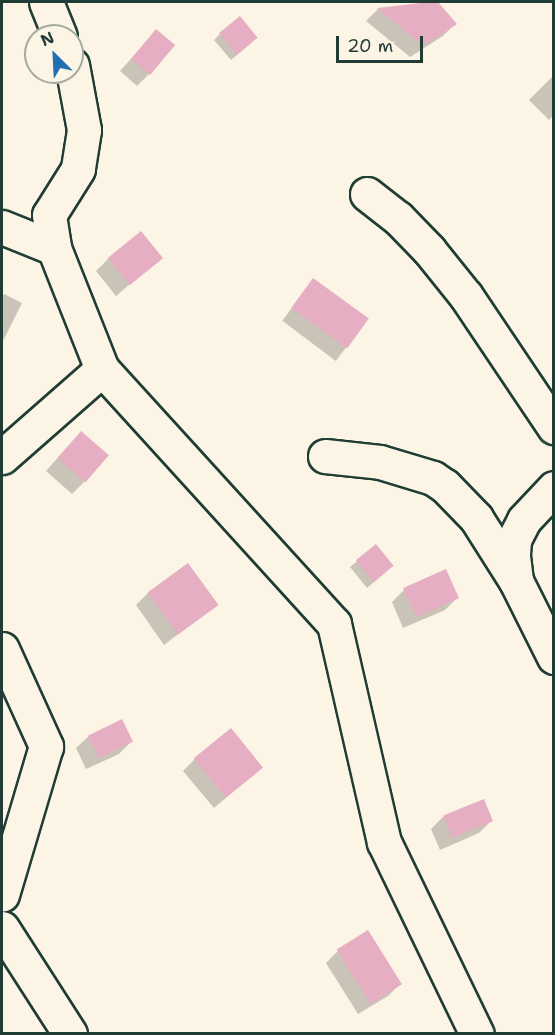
<!DOCTYPE html>
<html>
<head>
<meta charset="utf-8">
<style>
	body { margin:0 }
	#map { position:relative; width:555px; height:1035px; overflow:hidden; background:#fcf5e5; font-family:"Shantell Sans",sans-serif }
	div>[style] { position:absolute }
	.shadow>* { inset:0; background:#0003; transform-origin:0 0 }
	.building>* { inset:0; background:#e6aec2; transform-origin:0 0 }
	.roads { filter:drop-shadow(2px 0 #1f3d34) drop-shadow(-2px 0 #1f3d34) drop-shadow(0 2px #1f3d34) drop-shadow(0 -2px #1f3d34) }
	.minor>* { height:33px; margin:-16.5px; padding:0 16.5px; transform-origin:16.5px; border-radius:16.5px; background:#fcf5e5 }
	span { translate:-50% -50%; white-space:nowrap; text-align:center; line-height:1.15; -webkit-text-stroke:4.5px #fcf5e5; paint-order:stroke }
	.frame { position:absolute; inset:0; border:3px solid #1f3d34; pointer-events:none }
	.north { position:absolute; left:24px; top:24px; width:60px; height:60px; box-sizing:border-box; background:#fcf5e5; border:2px solid #a4ab9e; border-radius:50%; rotate:336deg; font-size:16px; font-weight:700; line-height:24px; text-align:center; color:#1f3d34 }
	.north::after { content:''; display:block; margin:auto; width:21px; height:27px; background:#1f6fb2; clip-path:polygon(50% 0,100% 100%,50% 72%,0 100%) }
	.scale { position:absolute; left:336px; top:36px; width:87px; height:27px; box-sizing:border-box; border:3px solid #1f3d34; border-top:0; padding-left:8px; font-size:18px; line-height:21px; white-space:nowrap; color:#1f3d34; -webkit-text-stroke:4px #fcf5e5; paint-order:stroke }
</style>
</head>
<body>
<div id="map">
	<div class="shadow">
		<i style="clip-path:polygon(437px 2px,455px 24px,443px 36px,410px 57px,366px 21px,378px 9px)"></i>
		<i style="clip-path:polygon(156px 31px,149px 74px,137px 86px,120px 71px)"></i>
		<i style="clip-path:polygon(220px 34px,250px 44px,231px 60px,214px 40px)"></i>
		<i style="clip-path:polygon(554px 75px,554px 115px,549px 120px,529px 100px)"></i>
		<i style="clip-path:polygon(160px 258px,116px 296px,96px 271px,108px 259px)"></i>
		<i style="left:313px;top:280px;width:67px;height:51px;rotate:37deg"></i>
		<i style="clip-path:polygon(4px 294px,22px 303px,2px 343px,2px 297px)"></i>
		<i style="clip-path:polygon(69px 445px,84px 482px,72px 494px,46px 471px)"></i>
		<i style="clip-path:polygon(376px 546px,386px 572px,367px 588px,350px 567px)"></i>
		<i style="clip-path:polygon(404px 590px,457px 598px,445px 610px,403px 628px,392px 602px)"></i>
		<i style="clip-path:polygon(148px 593px,216px 605px,164px 645px,136px 605px)"></i>
		<i style="clip-path:polygon(89px 736px,131px 742px,119px 754px,86px 769px,76px 748px)"></i>
		<i style="clip-path:polygon(195px 759px,261px 768px,214px 808px,183px 771px)"></i>
		<i style="clip-path:polygon(483px 801px,491px 821px,479px 833px,440px 850px,431px 829px,443px 817px)"></i>
		<i style="clip-path:polygon(338px 951px,400px 984px,388px 996px,358px 1014px,326px 963px)"></i>
	</div>
	<div class="building">
		<i style="clip-path:polygon(429px 2px,438px 2px,457px 24px,423px 46px,377px 8px)"></i>
		<i style="left:240px;top:16px;width:28px;height:27px;rotate:51deg"></i>
		<i style="left:156px;top:29px;width:25px;height:39px;rotate:40deg"></i>
		<i style="left:141px;top:231px;width:35px;height:43px;rotate:51deg"></i>
		<i style="left:313px;top:278px;width:69px;height:37px;rotate:36deg"></i>
		<i style="left:81px;top:431px;width:37px;height:36px;rotate:41deg"></i>
		<i style="left:376px;top:544px;width:28px;height:26px;rotate:51deg"></i>
		<i style="left:188px;top:563px;width:52px;height:50px;rotate:54deg"></i>
		<i style="left:446px;top:569px;width:32px;height:47px;rotate:66deg"></i>
		<i style="left:122px;top:719px;width:25px;height:38px;rotate:64deg"></i>
		<i style="left:231px;top:728px;width:51px;height:48px;rotate:51deg"></i>
		<i style="left:484px;top:799px;width:24px;height:44px;rotate:68deg"></i>
		<i style="left:368px;top:930px;width:64px;height:37px;rotate:58deg"></i>
	</div>
	<div class="roads">
		<div class="minor">
			<i style="left:46px;top:2px;width:37px;rotate:68deg"></i>
			<i style="left:72px;top:65px;width:66px;rotate:79.5deg"></i>
			<i style="left:84px;top:130px;width:39px;rotate:99deg"></i>
			<i style="left:78px;top:169px;width:54px;rotate:122.2deg"></i>
			<i style="left:49px;top:215px;width:33px;rotate:81deg"></i>
			<i style="left:54px;top:248px;width:130px;rotate:68.4deg"></i>
			<i style="left:102px;top:369px;width:345px;rotate:47.7deg"></i>
			<i style="left:334px;top:624px;width:224px;rotate:77.1deg"></i>
			<i style="left:384px;top:842px;width:213px;rotate:64.2deg"></i>
			<i style="left:367px;top:194px;width:39px;rotate:38deg"></i>
			<i style="left:398px;top:218px;width:45px;rotate:45.9deg"></i>
			<i style="left:429px;top:250px;width:59px;rotate:51.2deg"></i>
			<i style="left:466px;top:296px;width:158px;rotate:56.1deg"></i>
			<i style="left:2px;top:227px;width:56px;rotate:22deg"></i>
			<i style="left:325px;top:456px;width:55px;rotate:6.2deg"></i>
			<i style="left:380px;top:462px;width:55px;rotate:16.8deg"></i>
			<i style="left:433px;top:478px;width:14px;rotate:34deg"></i>
			<i style="left:445px;top:486px;width:45px;rotate:45.9deg"></i>
			<i style="left:476px;top:518px;width:75px;rotate:57.6deg"></i>
			<i style="left:2px;top:457px;width:133px;rotate:-41.3deg"></i>
			<i style="left:554px;top:488px;width:44px;rotate:133.2deg"></i>
			<i style="left:524px;top:520px;width:22px;rotate:117deg"></i>
			<i style="left:514px;top:540px;width:16px;rotate:94deg"></i>
			<i style="left:513px;top:556px;width:25px;rotate:83deg"></i>
			<i style="left:516px;top:581px;width:85px;rotate:63.4deg"></i>
			<i style="left:2px;top:649px;width:107px;rotate:65.6deg"></i>
			<i style="left:46px;top:746px;width:155px;rotate:106.5deg"></i>
			<i style="left:2px;top:928px;width:126px;rotate:57.3deg"></i>
		</div>
	</div>
	<div class="frame"></div>
	<div class="north">N</div>
	<div class="scale">20 m</div>
</div>
</body>
</html>
